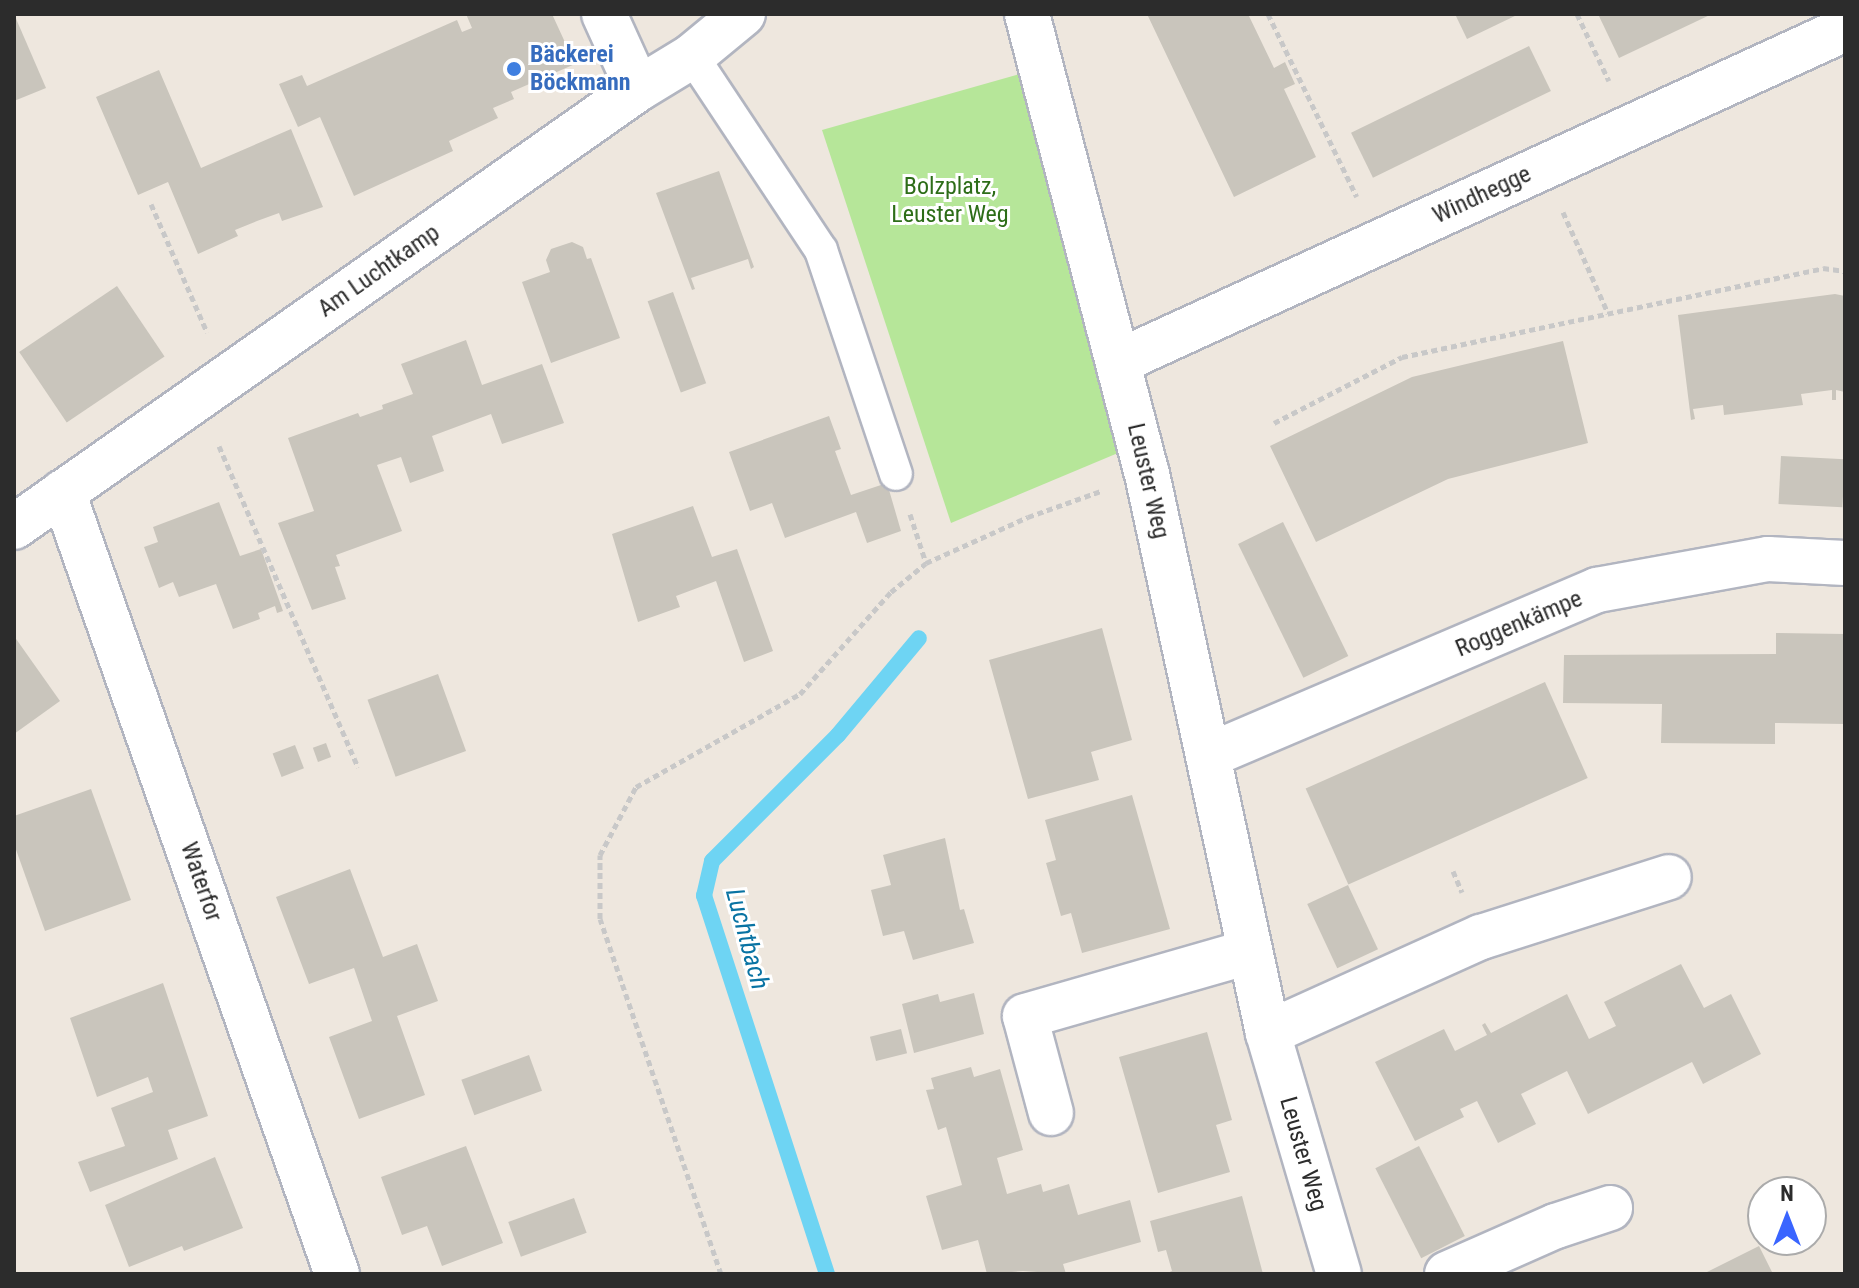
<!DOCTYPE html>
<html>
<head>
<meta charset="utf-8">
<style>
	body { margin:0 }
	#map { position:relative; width:1859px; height:1288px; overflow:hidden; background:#eee7de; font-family:"Roboto Condensed",sans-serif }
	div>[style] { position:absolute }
	.green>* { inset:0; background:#b6e699 }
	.stream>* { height:16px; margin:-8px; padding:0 8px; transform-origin:8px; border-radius:8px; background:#6ed4f3 }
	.building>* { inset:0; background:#c9c5bc; transform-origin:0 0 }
	.path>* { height:5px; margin-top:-2.5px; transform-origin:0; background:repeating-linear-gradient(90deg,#c8c8c8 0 6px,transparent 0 10px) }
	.roads { filter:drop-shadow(2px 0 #b2b5c0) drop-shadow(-2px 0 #b2b5c0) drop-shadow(0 2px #b2b5c0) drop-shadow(0 -2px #b2b5c0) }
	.lane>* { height:32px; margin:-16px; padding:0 16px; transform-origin:16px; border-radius:16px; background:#fff }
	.street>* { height:44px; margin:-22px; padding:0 22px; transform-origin:22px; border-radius:22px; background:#fff }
	.dots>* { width:22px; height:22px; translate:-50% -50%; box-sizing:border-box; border:4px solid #fff; border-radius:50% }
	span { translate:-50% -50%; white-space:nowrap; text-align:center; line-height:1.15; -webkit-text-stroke:6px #fff; paint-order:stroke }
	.shop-label { font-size:24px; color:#366cbe; font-weight:700 }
	.left { translate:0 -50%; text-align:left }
	.park-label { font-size:24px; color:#2d6d18 }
	.street-label { font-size:24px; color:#2c2c2c }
	.water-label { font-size:26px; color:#0973a3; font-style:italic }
	.frame { position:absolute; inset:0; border:16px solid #2c2c2c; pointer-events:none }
	.north { position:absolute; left:1747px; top:1176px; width:80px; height:80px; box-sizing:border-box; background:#fff; border:2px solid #ababab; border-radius:50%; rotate:0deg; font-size:22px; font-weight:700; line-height:32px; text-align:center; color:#2c2c2c }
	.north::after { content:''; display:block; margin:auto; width:28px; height:36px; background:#3a65ff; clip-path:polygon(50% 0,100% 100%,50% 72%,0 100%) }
</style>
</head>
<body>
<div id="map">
	<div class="green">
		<i style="clip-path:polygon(1020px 74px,1118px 453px,951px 523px,822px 130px)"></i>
	</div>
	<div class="stream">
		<i style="left:827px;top:1274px;width:398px;rotate:-108deg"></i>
		<i style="left:704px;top:896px;width:36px;rotate:-77deg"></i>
		<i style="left:712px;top:861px;width:178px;rotate:-45deg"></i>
		<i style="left:838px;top:735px;width:126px;rotate:-50.1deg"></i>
	</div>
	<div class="building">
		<i style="clip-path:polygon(14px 14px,46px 88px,14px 101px)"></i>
		<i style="clip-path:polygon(466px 14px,552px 14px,575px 64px,511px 92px,514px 99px,493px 108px,498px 118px,449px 141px,453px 151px,354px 196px,320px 117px,298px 127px,279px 84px,302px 75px,307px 86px,457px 20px,462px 32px,472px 28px)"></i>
		<i style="clip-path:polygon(1147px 14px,1248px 14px,1274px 68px,1285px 62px,1295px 84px,1284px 89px,1316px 157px,1234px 197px)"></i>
		<i style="clip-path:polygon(1455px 14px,1519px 14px,1467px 39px)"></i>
		<i style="clip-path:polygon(1598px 14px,1712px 14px,1619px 58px)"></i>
		<i style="left:1529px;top:46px;width:50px;height:198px;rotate:64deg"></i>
		<i style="clip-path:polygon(159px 70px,201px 168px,291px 129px,323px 207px,282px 221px,279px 213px,257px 221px,235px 230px,238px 236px,198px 254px,168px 182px,138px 195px,96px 97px)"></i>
		<i style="clip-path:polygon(719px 171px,754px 267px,751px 269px,748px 259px,691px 278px,695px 289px,692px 290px,656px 193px)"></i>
		<i style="clip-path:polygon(572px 242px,583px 247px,587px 259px,591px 258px,620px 338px,551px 363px,522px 282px,550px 272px,546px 260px,551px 249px)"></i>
		<i style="left:117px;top:286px;width:85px;height:118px;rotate:56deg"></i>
		<i style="left:673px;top:292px;width:97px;height:27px;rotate:70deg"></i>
		<i style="clip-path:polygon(1835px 294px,1845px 296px,1845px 392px,1836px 390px,1836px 400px,1832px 400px,1832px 390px,1801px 394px,1803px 405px,1724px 415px,1723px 405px,1693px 409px,1695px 419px,1691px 420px,1678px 315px)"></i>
		<i style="clip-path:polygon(466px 340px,482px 385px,542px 364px,564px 423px,502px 444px,491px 414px,432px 436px,444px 471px,410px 483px,401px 457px,377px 465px,402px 531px,336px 555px,340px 566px,335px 567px,346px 599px,312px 610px,278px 523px,314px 511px,288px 438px,358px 413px,360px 417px,383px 409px,382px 405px,413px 394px,401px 364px)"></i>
		<i style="clip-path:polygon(1563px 341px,1588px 443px,1448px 479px,1316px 542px,1270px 446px,1412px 377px)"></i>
		<i style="clip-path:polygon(829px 416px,841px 449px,835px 451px,851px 495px,887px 483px,901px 531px,867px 543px,856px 512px,785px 538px,772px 503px,750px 511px,729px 452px)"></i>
		<i style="left:1781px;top:456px;width:64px;height:48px;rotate:3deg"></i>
		<i style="clip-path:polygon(219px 502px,240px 556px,261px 549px,283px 611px,277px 613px,275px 606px,258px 613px,260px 619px,233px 629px,216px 584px,179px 597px,173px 582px,159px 588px,144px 547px,158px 542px,153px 527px)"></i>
		<i style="clip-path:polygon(693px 506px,712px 557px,737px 549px,773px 651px,744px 662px,716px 581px,676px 596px,680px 607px,638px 622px,612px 534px)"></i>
		<i style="left:1283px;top:522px;width:149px;height:50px;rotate:64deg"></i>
		<i style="clip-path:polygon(1102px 628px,1132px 740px,1091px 752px,1099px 780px,1028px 799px,989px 660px)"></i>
		<i style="clip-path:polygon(1776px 633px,1845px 634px,1845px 724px,1775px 723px,1775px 744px,1661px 743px,1662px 704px,1563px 703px,1564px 655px,1776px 654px)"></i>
		<i style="clip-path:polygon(14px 636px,60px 701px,14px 734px)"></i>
		<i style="left:438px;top:674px;width:82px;height:75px;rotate:70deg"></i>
		<i style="left:1545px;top:682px;width:105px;height:262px;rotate:66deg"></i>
		<i style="left:326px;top:743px;width:15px;height:14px;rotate:70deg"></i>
		<i style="left:295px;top:745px;width:25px;height:24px;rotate:69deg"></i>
		<i style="clip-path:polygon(91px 789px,131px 900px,45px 931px,14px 844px,14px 816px)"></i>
		<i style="clip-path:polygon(1132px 795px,1170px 929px,1082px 953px,1071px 913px,1061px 916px,1046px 863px,1056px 860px,1045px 820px)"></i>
		<i style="clip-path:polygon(945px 838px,960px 910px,964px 909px,974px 943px,913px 960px,904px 931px,883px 936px,871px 890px,891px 885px,883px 855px)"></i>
		<i style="clip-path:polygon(350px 869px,383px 957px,417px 944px,438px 1001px,397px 1016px,425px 1095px,359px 1119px,329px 1037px,372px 1021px,354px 968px,309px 984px,276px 897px)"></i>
		<i style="left:1348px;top:885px;width:71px;height:45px;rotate:65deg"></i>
		<i style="clip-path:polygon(1681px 964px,1704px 1008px,1731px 994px,1761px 1054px,1703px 1084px,1692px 1062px,1588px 1114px,1567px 1071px,1521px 1094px,1536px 1124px,1498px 1143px,1477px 1101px,1460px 1109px,1464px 1117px,1415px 1141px,1375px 1062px,1444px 1029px,1455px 1051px,1487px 1035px,1482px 1025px,1485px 1023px,1491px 1033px,1567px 994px,1589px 1039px,1616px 1026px,1604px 1002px)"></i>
		<i style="clip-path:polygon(163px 983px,208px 1116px,168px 1130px,178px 1159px,90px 1192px,78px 1162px,125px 1146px,111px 1108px,153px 1092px,148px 1077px,97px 1097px,70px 1018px)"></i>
		<i style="clip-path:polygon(974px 993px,984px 1034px,914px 1053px,902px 1004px,938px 994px,940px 1002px)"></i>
		<i style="left:901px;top:1029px;width:25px;height:32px;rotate:76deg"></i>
		<i style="clip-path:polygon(1207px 1032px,1232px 1120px,1216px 1125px,1230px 1172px,1158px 1193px,1119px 1057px)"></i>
		<i style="left:529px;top:1055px;width:38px;height:72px;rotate:70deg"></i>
		<i style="clip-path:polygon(971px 1067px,974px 1077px,1000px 1069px,1023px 1150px,997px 1158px,1007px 1194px,1041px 1184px,1043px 1192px,1069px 1184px,1078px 1215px,1130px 1200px,1141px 1242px,1063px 1264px,1066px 1274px,1023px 1271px,987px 1274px,978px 1240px,942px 1250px,926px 1196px,962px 1185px,946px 1127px,938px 1130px,926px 1090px,934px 1089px,931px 1078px)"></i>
		<i style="clip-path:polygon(466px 1146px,503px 1243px,442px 1266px,427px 1226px,402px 1235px,381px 1177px)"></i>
		<i style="left:1419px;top:1146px;width:101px;height:49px;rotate:63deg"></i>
		<i style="clip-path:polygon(215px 1157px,243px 1228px,184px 1251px,182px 1246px,129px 1267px,105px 1205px)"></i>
		<i style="clip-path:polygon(1242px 1196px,1263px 1274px,1165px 1274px,1172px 1271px,1166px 1250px,1158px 1252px,1150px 1221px)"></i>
		<i style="left:574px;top:1198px;width:37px;height:70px;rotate:70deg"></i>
		<i style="clip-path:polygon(1759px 1246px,1773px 1274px,1703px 1274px)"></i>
	</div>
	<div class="path">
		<i style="left:1268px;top:14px;width:203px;rotate:64.1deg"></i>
		<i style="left:1577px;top:14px;width:74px;rotate:64.5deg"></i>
		<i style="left:151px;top:204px;width:140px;rotate:66.4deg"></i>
		<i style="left:1563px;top:212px;width:111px;rotate:66deg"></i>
		<i style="left:1274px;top:423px;width:144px;rotate:-27.3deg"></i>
		<i style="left:1402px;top:357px;width:430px;rotate:-11.9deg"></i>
		<i style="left:1823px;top:268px;width:22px;rotate:8deg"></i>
		<i style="left:219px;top:446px;width:350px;rotate:66.6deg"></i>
		<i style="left:910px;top:514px;width:52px;rotate:71.9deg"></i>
		<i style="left:1453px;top:871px;width:23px;rotate:67deg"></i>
		<i style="left:721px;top:1274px;width:375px;rotate:-108.8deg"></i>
		<i style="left:600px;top:919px;width:64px;rotate:-90deg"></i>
		<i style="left:600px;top:855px;width:77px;rotate:-62.1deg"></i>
		<i style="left:636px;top:787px;width:189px;rotate:-29.6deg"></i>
		<i style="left:800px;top:694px;width:137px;rotate:-48.3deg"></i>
		<i style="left:891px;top:592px;width:45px;rotate:-39.6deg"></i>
		<i style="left:926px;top:563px;width:112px;rotate:-24.3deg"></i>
		<i style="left:1028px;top:517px;width:77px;rotate:-19.6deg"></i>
	</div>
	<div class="roads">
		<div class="lane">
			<i style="left:692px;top:56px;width:233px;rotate:56.4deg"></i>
			<i style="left:821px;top:250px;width:236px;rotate:71.5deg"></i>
		</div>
		<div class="street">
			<i style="left:604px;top:14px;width:82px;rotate:65.6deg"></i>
			<i style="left:1027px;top:14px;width:475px;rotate:75.4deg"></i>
			<i style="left:1147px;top:474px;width:572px;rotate:77.79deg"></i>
			<i style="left:1268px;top:1033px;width:251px;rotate:73.6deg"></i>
			<i style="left:1120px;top:361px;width:797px;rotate:-24.6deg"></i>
			<i style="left:63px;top:492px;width:829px;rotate:70.69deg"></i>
			<i style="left:14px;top:527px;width:762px;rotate:-35.07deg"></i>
			<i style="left:638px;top:89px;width:63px;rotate:-31.4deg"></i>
			<i style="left:692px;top:56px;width:66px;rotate:-39.5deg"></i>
			<i style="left:1210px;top:755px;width:421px;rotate:-23.1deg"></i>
			<i style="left:1597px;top:590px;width:174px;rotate:-10.3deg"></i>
			<i style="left:1768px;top:559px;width:77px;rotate:3deg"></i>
			<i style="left:1268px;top:1033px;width:234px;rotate:-24.3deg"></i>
			<i style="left:1481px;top:937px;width:197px;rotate:-17.7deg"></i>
			<i style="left:1051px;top:1113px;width:100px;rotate:-105deg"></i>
			<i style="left:1025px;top:1016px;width:232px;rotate:-16deg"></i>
			<i style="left:1447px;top:1274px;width:119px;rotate:-23.8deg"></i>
			<i style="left:1556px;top:1226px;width:57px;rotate:-18.4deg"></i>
		</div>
	</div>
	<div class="dots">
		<i style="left:514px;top:69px;background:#3f7fe0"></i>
	</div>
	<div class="shop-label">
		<span class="left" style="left:530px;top:69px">Bäckerei<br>Böckmann</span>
	</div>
	<div class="park-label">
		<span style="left:950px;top:201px">Bolzplatz,<br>Leuster Weg</span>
	</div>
	<div class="street-label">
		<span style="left:1482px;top:195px;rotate:-25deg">Windhegge</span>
		<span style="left:379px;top:271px;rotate:-35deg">Am Luchtkamp</span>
		<span style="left:1148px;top:481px;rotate:77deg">Leuster Weg</span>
		<span style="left:1519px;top:624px;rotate:-23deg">Roggenkämpe</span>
		<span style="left:201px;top:882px;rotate:71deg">Waterfor</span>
		<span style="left:1303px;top:1154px;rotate:74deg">Leuster Weg</span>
	</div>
	<div class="water-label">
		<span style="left:747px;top:939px;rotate:75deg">Luchtbach</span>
	</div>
	<div class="frame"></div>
	<div class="north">N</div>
</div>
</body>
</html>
